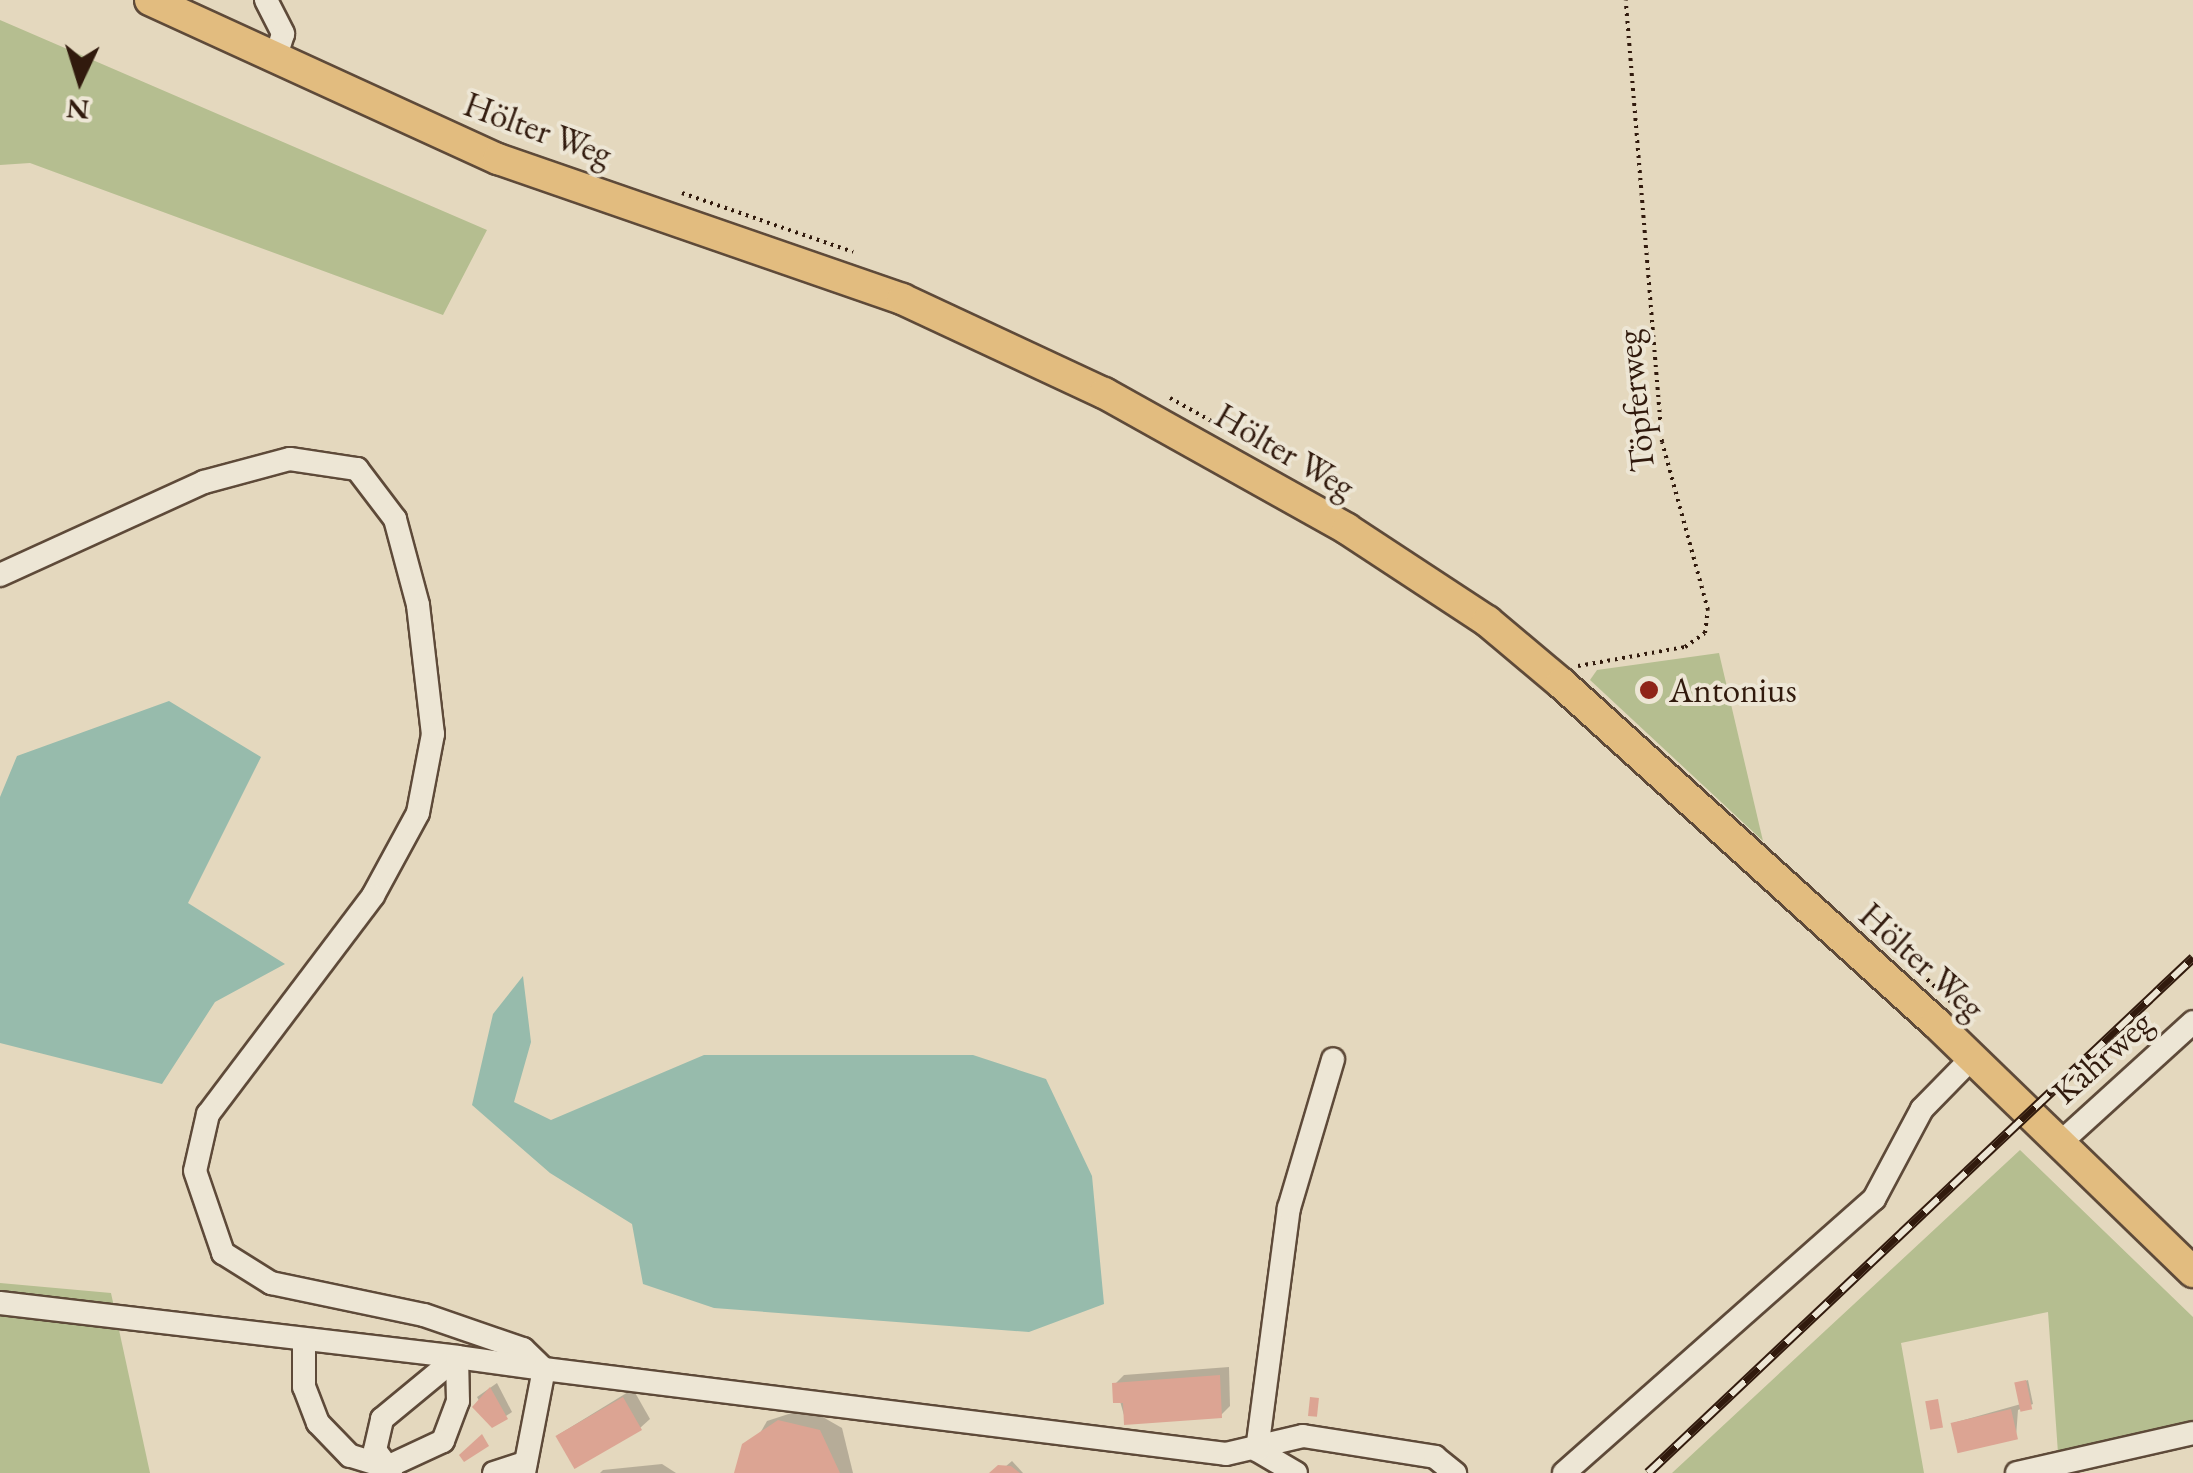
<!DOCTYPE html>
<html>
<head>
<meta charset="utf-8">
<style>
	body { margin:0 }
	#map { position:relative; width:2193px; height:1473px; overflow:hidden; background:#e4d8be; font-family:"EB Garamond",serif }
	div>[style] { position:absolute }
	.green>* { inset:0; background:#b5be90 }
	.water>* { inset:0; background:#97bbac }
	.shadow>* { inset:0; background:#0003 }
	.building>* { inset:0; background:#dca493; transform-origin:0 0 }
	.path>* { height:4px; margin-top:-2px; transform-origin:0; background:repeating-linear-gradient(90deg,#311a0d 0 2.5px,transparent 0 7.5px) }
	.roads { filter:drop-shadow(2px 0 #5e4a39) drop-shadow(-2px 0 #5e4a39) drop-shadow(0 2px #5e4a39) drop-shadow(0 -2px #5e4a39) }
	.minor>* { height:22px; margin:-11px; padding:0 11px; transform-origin:11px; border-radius:11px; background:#ede6d5 }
	.major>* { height:30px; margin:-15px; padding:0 15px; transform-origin:15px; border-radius:15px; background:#e2bc7f }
	.rail>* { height:10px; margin-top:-5px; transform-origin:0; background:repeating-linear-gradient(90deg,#ede6d5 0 19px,#311a0d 0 38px); box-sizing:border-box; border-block:2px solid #311a0d }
	.dots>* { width:28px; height:28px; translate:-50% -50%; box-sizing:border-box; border:5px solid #ede6d5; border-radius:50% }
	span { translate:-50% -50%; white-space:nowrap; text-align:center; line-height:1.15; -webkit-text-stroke:8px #ede6d5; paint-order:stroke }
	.street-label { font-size:35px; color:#311a0d }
	.poi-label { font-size:35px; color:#311a0d }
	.left { translate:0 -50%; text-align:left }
	.north { position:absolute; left:30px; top:30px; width:100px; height:100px; -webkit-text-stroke:8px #ede6d5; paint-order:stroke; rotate:184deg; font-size:28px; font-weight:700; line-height:40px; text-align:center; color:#311a0d }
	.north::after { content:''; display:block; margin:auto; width:35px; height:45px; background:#311a0d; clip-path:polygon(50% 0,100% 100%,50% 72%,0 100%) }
</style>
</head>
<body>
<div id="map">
	<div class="green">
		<i style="clip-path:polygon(0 20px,487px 230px,443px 315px,30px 163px,0 165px)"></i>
		<i style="clip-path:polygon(1719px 653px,1763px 841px,1590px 680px,1597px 670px)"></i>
		<i style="clip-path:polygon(2020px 1150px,2193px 1317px,2193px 1425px,2058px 1453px,2048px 1312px,1901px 1343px,1924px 1473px,1672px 1473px)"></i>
		<i style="clip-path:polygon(0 1283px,111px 1293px,150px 1473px,0 1473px)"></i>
	</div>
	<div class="water">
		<i style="clip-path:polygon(169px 701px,261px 757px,188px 903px,285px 964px,215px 1002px,162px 1084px,0 1043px,0 797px,17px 756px)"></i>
		<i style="clip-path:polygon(523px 976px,531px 1042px,514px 1102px,551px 1120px,704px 1055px,973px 1055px,1046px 1079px,1092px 1176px,1104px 1304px,1029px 1332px,714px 1308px,643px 1284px,632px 1224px,550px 1173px,472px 1105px,493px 1014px)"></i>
	</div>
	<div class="shadow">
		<i style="clip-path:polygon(1229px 1367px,1230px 1406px,1221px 1415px,1126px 1422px,1115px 1384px,1124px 1375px)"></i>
		<i style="clip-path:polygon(2028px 1380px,2033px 1404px,2018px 1410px,2016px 1437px,1953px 1423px,2021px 1404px,2017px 1384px)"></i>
		<i style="clip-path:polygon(497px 1383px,512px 1412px,493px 1425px,477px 1397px)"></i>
		<i style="clip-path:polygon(633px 1389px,650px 1419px,640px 1428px,558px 1435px)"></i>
		<i style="clip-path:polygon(807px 1408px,842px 1428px,853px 1473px,737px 1473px,767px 1421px)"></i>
		<i style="clip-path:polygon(1012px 1461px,1023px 1473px,998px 1473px)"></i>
		<i style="clip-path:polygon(662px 1464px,676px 1473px,600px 1473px,603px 1470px)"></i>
	</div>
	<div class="building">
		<i style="clip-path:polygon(1220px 1375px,1222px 1418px,1124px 1425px,1123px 1403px,1113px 1403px,1112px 1383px)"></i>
		<i style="left:2026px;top:1380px;width:30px;height:12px;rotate:78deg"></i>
		<i style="clip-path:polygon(490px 1387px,508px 1419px,492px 1428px,472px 1407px)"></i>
		<i style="left:623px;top:1397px;width:38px;height:78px;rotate:60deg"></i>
		<i style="left:1310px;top:1397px;width:9px;height:19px;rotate:6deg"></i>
		<i style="left:1938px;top:1399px;width:29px;height:13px;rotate:80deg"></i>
		<i style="left:2011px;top:1409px;width:31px;height:62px;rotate:77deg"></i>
		<i style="clip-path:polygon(778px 1420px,820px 1430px,840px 1473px,734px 1473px,742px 1444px)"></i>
		<i style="clip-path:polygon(482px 1434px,489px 1446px,464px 1462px,459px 1455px)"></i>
		<i style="clip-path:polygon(998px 1465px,1011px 1466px,1020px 1473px,989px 1473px)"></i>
	</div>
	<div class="path">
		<i style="left:682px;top:193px;width:181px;rotate:19deg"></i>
		<i style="left:1170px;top:398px;width:96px;rotate:29.2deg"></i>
		<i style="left:1578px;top:666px;width:109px;rotate:-10.1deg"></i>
		<i style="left:1685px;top:647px;width:24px;rotate:-35deg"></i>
		<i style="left:1705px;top:633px;width:23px;rotate:-83deg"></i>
		<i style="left:1708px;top:610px;width:174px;rotate:-105.3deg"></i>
		<i style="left:1662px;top:442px;width:443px;rotate:-94.7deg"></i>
		<i style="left:1911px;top:964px;width:59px;rotate:43.6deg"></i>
	</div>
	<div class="roads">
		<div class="minor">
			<i style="left:266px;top:0;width:38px;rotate:63deg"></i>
			<i style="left:283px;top:34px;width:26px;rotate:108deg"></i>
			<i style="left:0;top:575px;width:224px;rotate:-24.5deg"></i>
			<i style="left:204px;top:482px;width:89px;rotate:-15deg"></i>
			<i style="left:290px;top:459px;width:68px;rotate:8.5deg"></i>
			<i style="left:357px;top:469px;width:63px;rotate:52.8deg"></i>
			<i style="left:395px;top:519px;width:89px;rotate:75deg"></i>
			<i style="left:418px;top:605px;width:130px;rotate:83.4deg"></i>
			<i style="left:433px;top:734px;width:80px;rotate:100.8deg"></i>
			<i style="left:418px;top:813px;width:94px;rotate:118.5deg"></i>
			<i style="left:373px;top:896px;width:273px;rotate:127.1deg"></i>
			<i style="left:208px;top:1114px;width:58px;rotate:102.8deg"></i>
			<i style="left:195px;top:1171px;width:87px;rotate:71.1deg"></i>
			<i style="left:223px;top:1253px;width:57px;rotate:32deg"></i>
			<i style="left:271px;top:1283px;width:156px;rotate:11.8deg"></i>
			<i style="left:424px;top:1315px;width:105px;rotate:19deg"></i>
			<i style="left:523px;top:1349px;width:29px;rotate:44deg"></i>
			<i style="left:544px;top:1369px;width:687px;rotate:7.1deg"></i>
			<i style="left:1226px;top:1454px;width:79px;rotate:-13.2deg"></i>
			<i style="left:1303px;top:1436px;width:134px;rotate:9deg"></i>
			<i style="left:1435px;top:1457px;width:26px;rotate:39deg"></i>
			<i style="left:2059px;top:1144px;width:181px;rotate:-42.3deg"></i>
			<i style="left:0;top:1303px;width:460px;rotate:6.7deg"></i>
			<i style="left:457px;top:1357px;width:44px;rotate:88.7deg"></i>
			<i style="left:458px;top:1401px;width:43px;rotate:110.6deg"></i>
			<i style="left:443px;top:1441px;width:62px;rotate:155.1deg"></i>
			<i style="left:387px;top:1467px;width:39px;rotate:-163deg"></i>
			<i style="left:350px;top:1456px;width:46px;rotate:-134.1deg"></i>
			<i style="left:318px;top:1423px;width:39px;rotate:-111deg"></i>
			<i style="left:304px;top:1387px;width:44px;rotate:-90deg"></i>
			<i style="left:391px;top:1472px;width:27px;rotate:-126deg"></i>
			<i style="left:375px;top:1450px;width:32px;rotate:-77deg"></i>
			<i style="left:382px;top:1419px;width:97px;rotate:-39.6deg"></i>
			<i style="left:457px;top:1357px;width:88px;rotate:7.9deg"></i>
			<i style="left:544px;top:1369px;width:106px;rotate:100.9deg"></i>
			<i style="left:494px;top:1473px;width:33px;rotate:-18deg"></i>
			<i style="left:1296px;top:1473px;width:45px;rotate:-149.5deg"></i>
			<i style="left:1257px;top:1450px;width:244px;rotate:-82.5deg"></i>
			<i style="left:1289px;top:1208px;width:155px;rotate:-73.5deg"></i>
			<i style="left:1564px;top:1473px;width:414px;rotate:-41.5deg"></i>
			<i style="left:1874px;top:1199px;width:102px;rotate:-61.9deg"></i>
			<i style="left:1922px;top:1109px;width:73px;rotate:-45.6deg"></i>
			<i style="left:2017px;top:1473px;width:180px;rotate:-12.8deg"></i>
		</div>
		<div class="major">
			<i style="left:150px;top:0;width:383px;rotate:24.6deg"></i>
			<i style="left:498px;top:159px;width:428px;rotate:19.1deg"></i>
			<i style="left:902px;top:299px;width:223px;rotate:25deg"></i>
			<i style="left:1104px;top:393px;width:278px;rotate:29.2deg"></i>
			<i style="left:1347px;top:529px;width:168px;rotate:33.3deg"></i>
			<i style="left:1487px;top:621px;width:97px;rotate:40deg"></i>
			<i style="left:1561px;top:683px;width:506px;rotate:42.2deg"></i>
			<i style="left:1936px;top:1023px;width:358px;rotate:44.1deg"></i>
		</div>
	</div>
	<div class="rail">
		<i style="left:1648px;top:1473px;width:750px;rotate:-43.38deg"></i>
	</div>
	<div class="dots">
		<i style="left:1649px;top:690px;background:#8f2418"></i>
	</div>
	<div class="street-label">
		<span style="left:538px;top:129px;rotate:20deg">Hölter Weg</span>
		<span style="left:1635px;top:401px;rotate:-96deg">Töpferweg</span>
		<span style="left:1285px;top:451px;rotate:30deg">Hölter Weg</span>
		<span style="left:1922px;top:961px;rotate:42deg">Hölter Weg</span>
		<span style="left:2102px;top:1057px;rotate:-42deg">Kahrweg</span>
	</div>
	<div class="poi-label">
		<span class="left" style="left:1669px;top:690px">Antonius</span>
	</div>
	<div class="north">N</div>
</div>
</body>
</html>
